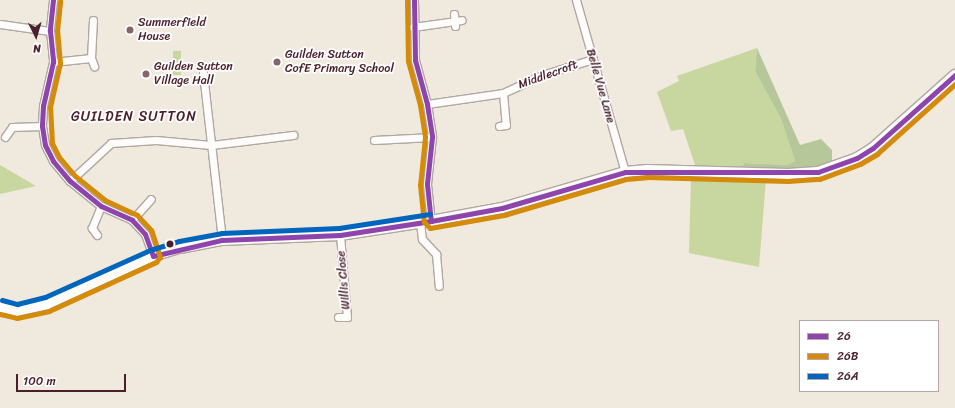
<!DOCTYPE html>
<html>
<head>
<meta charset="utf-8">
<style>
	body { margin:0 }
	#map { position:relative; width:955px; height:408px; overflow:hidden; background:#f0e9de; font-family:Sriracha,sans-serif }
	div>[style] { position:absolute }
	.green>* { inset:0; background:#c8d6a0; transform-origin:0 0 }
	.forest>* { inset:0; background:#b6c799 }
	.roads { filter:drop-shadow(1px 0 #b0a7a2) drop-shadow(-1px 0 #b0a7a2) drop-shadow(0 1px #b0a7a2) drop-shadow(0 -1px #b0a7a2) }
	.street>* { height:7px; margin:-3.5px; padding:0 3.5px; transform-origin:3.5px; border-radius:3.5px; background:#fdfcfa }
	.secondary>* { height:10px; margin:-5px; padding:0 5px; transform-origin:5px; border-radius:5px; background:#fdfcfa }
	.bus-1>* { height:5px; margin:-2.5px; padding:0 2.5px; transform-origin:2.5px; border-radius:2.5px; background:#8e44ad }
	.bus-2>* { height:5px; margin:-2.5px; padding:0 2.5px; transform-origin:2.5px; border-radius:2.5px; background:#d48b09 }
	.bus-3>* { height:5px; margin:-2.5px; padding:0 2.5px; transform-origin:2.5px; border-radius:2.5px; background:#0065bd }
	.dots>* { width:11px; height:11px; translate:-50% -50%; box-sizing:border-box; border:2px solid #fff; border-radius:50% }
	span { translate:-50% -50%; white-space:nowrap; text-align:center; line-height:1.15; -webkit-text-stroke:3.5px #fff; paint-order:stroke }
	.poi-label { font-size:12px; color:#4a1f2b }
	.left { translate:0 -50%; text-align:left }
	.street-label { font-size:12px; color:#4a1f2b }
	.quarter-label { font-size:14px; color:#4a1f2b; letter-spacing:1px }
	.legend { position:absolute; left:799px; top:320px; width:140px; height:72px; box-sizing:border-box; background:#fff; border:1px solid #b7a5aa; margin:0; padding:5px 7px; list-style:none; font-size:12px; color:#4a1f2b }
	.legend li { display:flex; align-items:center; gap:8px; height:20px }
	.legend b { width:20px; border:1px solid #b7a5aa }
	.north { position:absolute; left:16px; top:16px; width:40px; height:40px; -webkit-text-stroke:3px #fff; paint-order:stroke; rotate:175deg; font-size:11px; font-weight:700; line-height:16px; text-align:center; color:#4a1f2b }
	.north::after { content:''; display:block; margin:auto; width:14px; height:18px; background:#4a1f2b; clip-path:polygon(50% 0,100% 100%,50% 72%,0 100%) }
	.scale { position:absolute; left:16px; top:374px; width:110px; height:18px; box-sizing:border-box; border:2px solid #4a1f2b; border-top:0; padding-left:5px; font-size:12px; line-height:14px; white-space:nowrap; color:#4a1f2b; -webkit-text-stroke:3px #fff; paint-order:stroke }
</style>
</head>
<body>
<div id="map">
	<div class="green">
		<i style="clip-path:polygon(757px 48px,755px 71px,781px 119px,795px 161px,787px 165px,744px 163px,742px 167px,695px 165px,683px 129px,671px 131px,657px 92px,679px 81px,677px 76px)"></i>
		<i style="left:173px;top:51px;width:8px;height:24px"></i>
		<i style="clip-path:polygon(0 165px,36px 186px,0 194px)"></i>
		<i style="clip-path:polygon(691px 177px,766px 179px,759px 267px,689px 253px)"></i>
	</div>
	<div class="forest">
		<i style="clip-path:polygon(757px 48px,800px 145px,821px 139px,832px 150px,832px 161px,824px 165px,802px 169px,742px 167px,744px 163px,787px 165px,795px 161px,781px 119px,755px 71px)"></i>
	</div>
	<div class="roads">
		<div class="street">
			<i style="left:53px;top:0;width:31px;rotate:96deg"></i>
			<i style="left:50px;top:31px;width:31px;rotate:84deg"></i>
			<i style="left:53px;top:62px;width:45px;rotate:102.8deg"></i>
			<i style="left:43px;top:106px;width:20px;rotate:93deg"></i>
			<i style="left:42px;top:126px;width:19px;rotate:81deg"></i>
			<i style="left:45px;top:145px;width:18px;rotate:63deg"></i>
			<i style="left:53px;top:161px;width:26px;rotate:50deg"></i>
			<i style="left:70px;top:181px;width:40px;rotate:39deg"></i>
			<i style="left:101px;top:206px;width:34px;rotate:24deg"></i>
			<i style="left:132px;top:220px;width:19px;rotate:47deg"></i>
			<i style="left:145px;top:234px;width:23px;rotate:70deg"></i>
			<i style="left:414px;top:0;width:60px;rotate:89deg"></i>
			<i style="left:415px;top:60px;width:46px;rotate:74.7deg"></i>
			<i style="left:427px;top:104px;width:33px;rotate:81deg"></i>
			<i style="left:432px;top:137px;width:47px;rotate:96.1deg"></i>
			<i style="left:427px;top:184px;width:37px;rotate:84deg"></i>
			<i style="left:576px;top:0;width:179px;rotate:74.1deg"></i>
			<i style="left:454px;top:14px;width:12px;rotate:85deg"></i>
			<i style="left:0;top:24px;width:50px;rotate:8deg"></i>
			<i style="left:413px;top:27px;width:49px;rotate:-8.1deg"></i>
			<i style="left:91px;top:58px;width:38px;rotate:-87deg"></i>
			<i style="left:53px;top:62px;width:38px;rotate:-6deg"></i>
			<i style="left:91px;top:58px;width:9px;rotate:69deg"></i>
			<i style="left:203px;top:73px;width:168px;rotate:83.5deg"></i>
			<i style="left:503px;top:93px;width:43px;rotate:-24.8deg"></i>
			<i style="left:542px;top:75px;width:53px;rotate:-17.4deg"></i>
			<i style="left:427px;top:104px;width:77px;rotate:-8.2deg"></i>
			<i style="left:503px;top:93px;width:32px;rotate:85deg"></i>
			<i style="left:506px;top:125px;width:7px;rotate:172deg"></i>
			<i style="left:5px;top:137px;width:12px;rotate:-55deg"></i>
			<i style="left:12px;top:127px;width:30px;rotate:-2deg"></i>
			<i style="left:374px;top:140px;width:58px;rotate:-3deg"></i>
			<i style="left:70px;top:181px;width:56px;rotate:-42.8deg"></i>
			<i style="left:111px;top:143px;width:45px;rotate:-3.8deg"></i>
			<i style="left:156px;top:140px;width:55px;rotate:5.2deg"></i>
			<i style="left:211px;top:145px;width:83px;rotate:-7deg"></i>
			<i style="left:132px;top:220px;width:28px;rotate:-48deg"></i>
			<i style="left:420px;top:223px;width:16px;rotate:83deg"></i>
			<i style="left:422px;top:239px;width:21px;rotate:47deg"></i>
			<i style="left:436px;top:254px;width:32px;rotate:85deg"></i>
			<i style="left:97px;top:235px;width:9px;rotate:-126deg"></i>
			<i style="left:92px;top:228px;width:24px;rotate:-68deg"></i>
			<i style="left:338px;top:317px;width:9px"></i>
			<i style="left:347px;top:317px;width:82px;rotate:-94.9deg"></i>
		</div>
		<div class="secondary">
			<i style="left:0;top:307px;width:17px;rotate:13deg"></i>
			<i style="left:17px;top:311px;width:31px;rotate:-13deg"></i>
			<i style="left:47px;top:304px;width:116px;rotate:-24.4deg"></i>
			<i style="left:153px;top:256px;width:28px;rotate:-17deg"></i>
			<i style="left:180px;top:248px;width:43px;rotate:-10.8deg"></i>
			<i style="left:222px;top:240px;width:118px;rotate:-2.4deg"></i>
			<i style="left:340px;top:235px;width:92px;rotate:-8.7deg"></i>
			<i style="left:431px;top:221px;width:72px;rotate:-10.4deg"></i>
			<i style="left:502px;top:208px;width:128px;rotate:-16.3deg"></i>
			<i style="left:625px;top:172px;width:22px;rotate:-5deg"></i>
			<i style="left:647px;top:170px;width:141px;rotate:1.6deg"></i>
			<i style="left:788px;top:174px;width:30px;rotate:-4deg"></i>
			<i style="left:818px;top:172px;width:41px;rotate:-19.7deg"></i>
			<i style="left:857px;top:158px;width:19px;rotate:-32deg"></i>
			<i style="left:873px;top:148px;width:110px;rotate:-41.7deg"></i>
		</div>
	</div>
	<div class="bus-1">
		<i style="left:53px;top:0;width:31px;rotate:96deg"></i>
		<i style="left:50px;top:31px;width:31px;rotate:84deg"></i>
		<i style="left:53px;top:62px;width:45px;rotate:102.8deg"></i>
		<i style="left:43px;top:106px;width:20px;rotate:93deg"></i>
		<i style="left:42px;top:126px;width:19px;rotate:81deg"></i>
		<i style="left:45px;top:145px;width:18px;rotate:63deg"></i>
		<i style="left:53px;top:161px;width:26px;rotate:50deg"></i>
		<i style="left:70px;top:181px;width:40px;rotate:39deg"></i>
		<i style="left:101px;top:206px;width:34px;rotate:24deg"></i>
		<i style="left:132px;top:220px;width:19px;rotate:47deg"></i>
		<i style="left:145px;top:234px;width:23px;rotate:70deg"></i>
		<i style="left:414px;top:0;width:60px;rotate:89deg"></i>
		<i style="left:415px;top:60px;width:46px;rotate:74.7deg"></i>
		<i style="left:427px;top:104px;width:33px;rotate:81deg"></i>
		<i style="left:432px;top:137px;width:47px;rotate:96.1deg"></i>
		<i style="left:427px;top:184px;width:37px;rotate:84deg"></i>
		<i style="left:153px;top:256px;width:71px;rotate:-13.1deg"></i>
		<i style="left:222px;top:240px;width:118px;rotate:-2.4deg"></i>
		<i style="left:340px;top:235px;width:92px;rotate:-8.7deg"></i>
		<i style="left:431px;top:221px;width:72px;rotate:-10.4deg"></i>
		<i style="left:502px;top:208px;width:128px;rotate:-16.3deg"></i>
		<i style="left:625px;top:172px;width:193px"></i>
		<i style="left:818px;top:172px;width:41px;rotate:-19.7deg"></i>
		<i style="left:857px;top:158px;width:19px;rotate:-32deg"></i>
		<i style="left:873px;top:148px;width:110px;rotate:-41.7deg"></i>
	</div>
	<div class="bus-2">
		<i style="left:407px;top:0;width:61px;rotate:89.1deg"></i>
		<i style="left:408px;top:61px;width:46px;rotate:74.7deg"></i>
		<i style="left:420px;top:105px;width:32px;rotate:81deg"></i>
		<i style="left:425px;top:137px;width:48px;rotate:95.9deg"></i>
		<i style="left:420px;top:185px;width:37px;rotate:84deg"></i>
		<i style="left:424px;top:222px;width:8px;rotate:45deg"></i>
		<i style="left:430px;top:228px;width:75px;rotate:-10deg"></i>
		<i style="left:504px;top:215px;width:127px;rotate:-16.4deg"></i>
		<i style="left:626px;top:179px;width:21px;rotate:-5deg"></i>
		<i style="left:647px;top:177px;width:141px;rotate:1.6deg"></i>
		<i style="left:788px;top:181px;width:32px;rotate:-4deg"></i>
		<i style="left:820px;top:179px;width:43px;rotate:-20.6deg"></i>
		<i style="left:860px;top:164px;width:20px;rotate:-30deg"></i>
		<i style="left:877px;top:154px;width:105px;rotate:-41.9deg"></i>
		<i style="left:0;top:314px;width:17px;rotate:13deg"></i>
		<i style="left:17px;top:318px;width:33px;rotate:-12deg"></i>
		<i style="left:49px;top:311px;width:118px;rotate:-24.6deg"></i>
		<i style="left:156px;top:262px;width:6px;rotate:-51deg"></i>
		<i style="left:160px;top:257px;width:28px;rotate:-108deg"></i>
		<i style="left:151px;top:230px;width:21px;rotate:-133deg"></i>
		<i style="left:137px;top:215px;width:35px;rotate:-155deg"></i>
		<i style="left:105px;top:200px;width:38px;rotate:-141deg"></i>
		<i style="left:75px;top:176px;width:25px;rotate:-130deg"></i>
		<i style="left:59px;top:157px;width:16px;rotate:-117deg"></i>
		<i style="left:52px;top:143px;width:36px;rotate:-93deg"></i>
		<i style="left:50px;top:107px;width:45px;rotate:-77.2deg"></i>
		<i style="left:60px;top:63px;width:32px;rotate:-95deg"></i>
		<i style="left:57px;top:31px;width:30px;rotate:-84deg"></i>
	</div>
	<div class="bus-3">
		<i style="left:2px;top:300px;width:16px;rotate:15deg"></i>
		<i style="left:17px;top:304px;width:29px;rotate:-14deg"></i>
		<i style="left:45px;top:297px;width:115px;rotate:-24.1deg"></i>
		<i style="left:150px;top:250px;width:30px;rotate:-17deg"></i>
		<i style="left:179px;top:241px;width:44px;rotate:-10.5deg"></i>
		<i style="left:222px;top:233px;width:117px;rotate:-2.4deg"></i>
		<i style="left:339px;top:228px;width:92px;rotate:-8.7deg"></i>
	</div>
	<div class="dots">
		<i style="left:130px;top:30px;background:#84666a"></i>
		<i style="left:277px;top:62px;background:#84666a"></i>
		<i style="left:146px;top:74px;background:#84666a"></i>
		<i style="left:170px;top:244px;background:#4a1f2b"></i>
	</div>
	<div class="poi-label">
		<span class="left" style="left:138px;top:30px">Summerfield<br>House</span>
		<span class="left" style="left:285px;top:62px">Guilden Sutton<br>CofE Primary School</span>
		<span class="left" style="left:154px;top:74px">Guilden Sutton<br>Village Hall</span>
	</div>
	<div class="street-label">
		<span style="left:548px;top:75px;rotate:-20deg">Middlecroft</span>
		<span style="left:600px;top:86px;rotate:74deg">Belle Vue Lane</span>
		<span style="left:344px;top:280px;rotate:-95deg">Willis Close</span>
	</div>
	<div class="quarter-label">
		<span style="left:134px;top:117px">GUILDEN SUTTON</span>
	</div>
	<ul class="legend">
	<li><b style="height:5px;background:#8e44ad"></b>26</li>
	<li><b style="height:5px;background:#d48b09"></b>26B</li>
	<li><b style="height:5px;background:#0065bd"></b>26A</li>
	</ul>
	<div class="north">N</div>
	<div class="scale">100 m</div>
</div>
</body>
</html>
